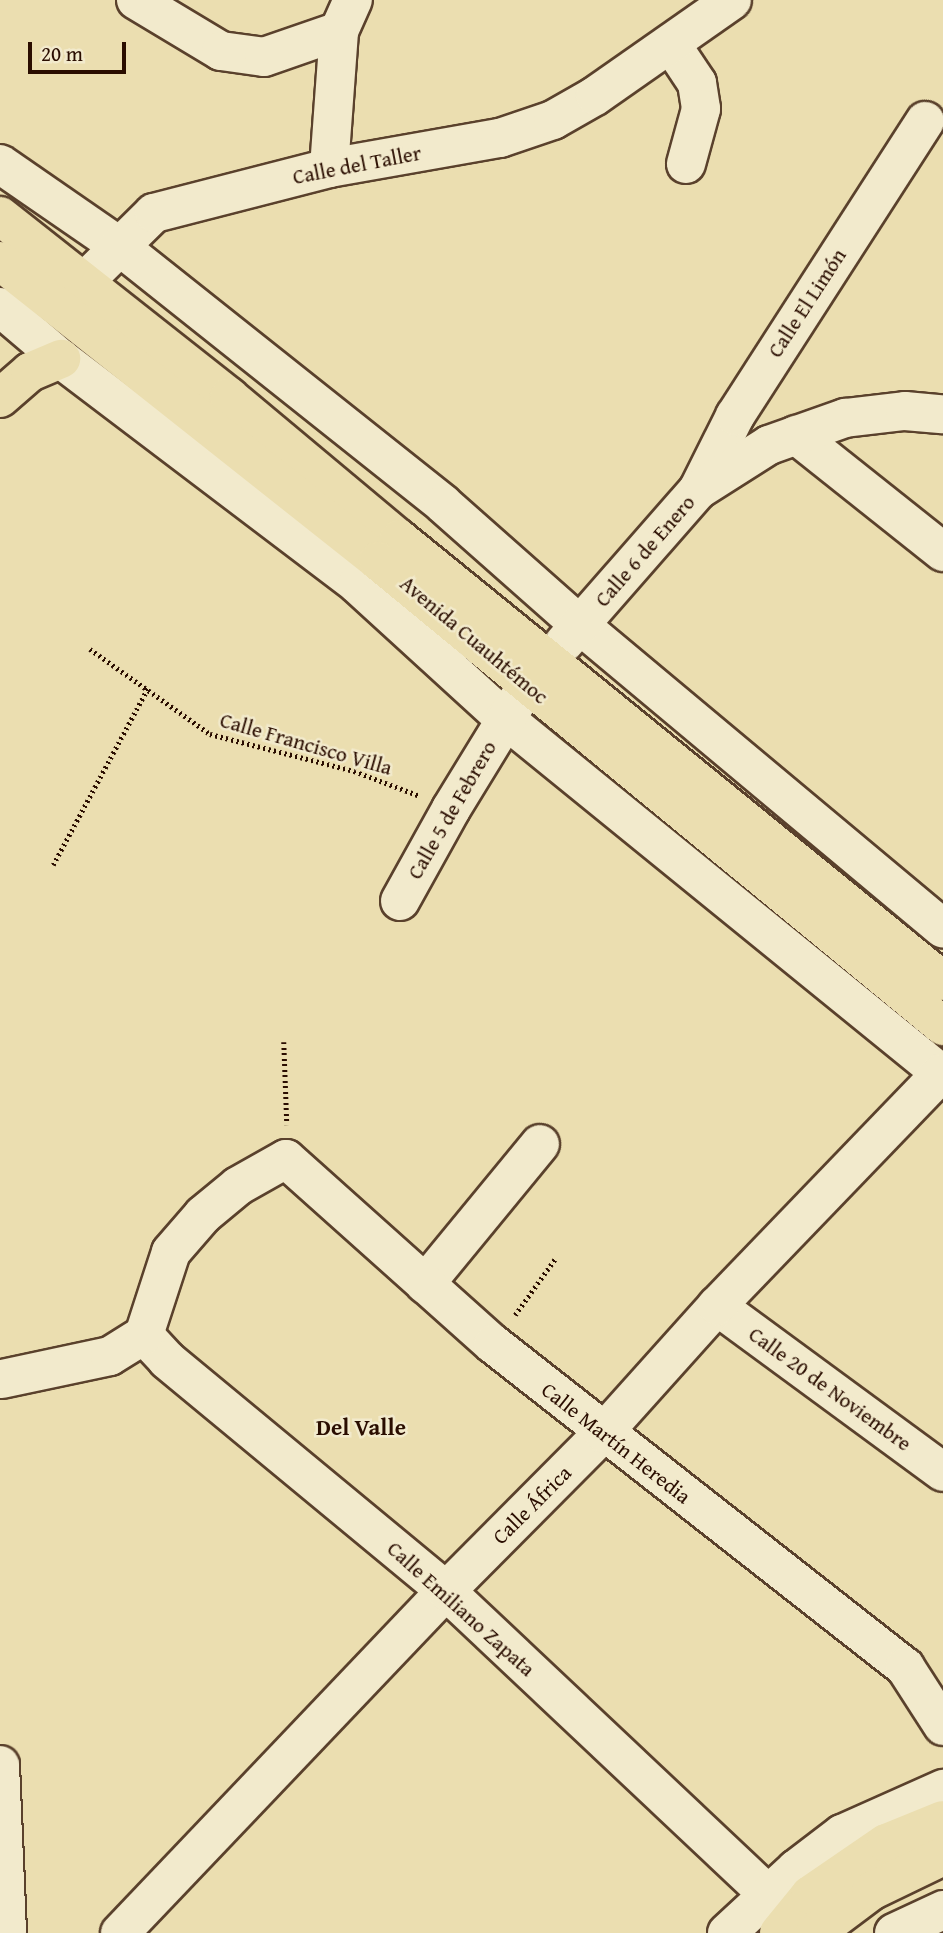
<!DOCTYPE html>
<html>
<head>
<meta charset="utf-8">
<style>
	body { margin:0 }
	#map { position:relative; width:943px; height:1933px; overflow:hidden; background:#ebdeb0; font-family:"Gentium Book Plus",serif }
	div>[style] { position:absolute }
	.path>* { height:4.5px; margin-top:-2.25px; transform-origin:0; background:repeating-linear-gradient(90deg,#2a0d00 0 2px,transparent 0 5.5px) }
	.roads { filter:drop-shadow(2px 0 #5a412c) drop-shadow(-2px 0 #5a412c) drop-shadow(0 2px #5a412c) drop-shadow(0 -2px #5a412c) }
	.minor>* { height:38px; margin:-19px; padding:0 19px; transform-origin:19px; border-radius:19px; background:#f2eacc }
	.major>* { height:38px; margin:-19px; padding:0 19px; transform-origin:19px; border-radius:19px; background:#ebdeb0 }
	span { translate:-50% -50%; white-space:nowrap; text-align:center; line-height:1.15; -webkit-text-stroke:5px #f2eacc; paint-order:stroke }
	.street-label { font-size:21px; color:#2a0d00 }
	.neighbourhood-label { font-size:23px; color:#2a0d00; font-weight:700 }
	.scale { position:absolute; left:28px; top:42px; width:98px; height:32px; box-sizing:border-box; border:4px solid #2a0d00; border-top:0; padding-left:9px; font-size:21px; line-height:24px; white-space:nowrap; color:#2a0d00; -webkit-text-stroke:5px #f2eacc; paint-order:stroke }
</style>
</head>
<body>
<div id="map">
	<div class="path">
		<i style="left:90px;top:649px;width:147px;rotate:35.3deg"></i>
		<i style="left:210px;top:734px;width:149px;rotate:14.4deg"></i>
		<i style="left:354px;top:771px;width:71px;rotate:20.7deg"></i>
		<i style="left:53px;top:865px;width:201px;rotate:-61.8deg"></i>
		<i style="left:284px;top:1042px;width:83px;rotate:87.9deg"></i>
		<i style="left:515px;top:1315px;width:69px;rotate:-54.5deg"></i>
	</div>
	<div class="roads">
		<div class="minor">
			<i style="left:136px;top:0;width:99px;rotate:31deg"></i>
			<i style="left:221px;top:51px;width:43px;rotate:7.9deg"></i>
			<i style="left:264px;top:57px;width:79px;rotate:-19.1deg"></i>
			<i style="left:671px;top:44px;width:47px;rotate:56.3deg"></i>
			<i style="left:697px;top:83px;width:26px;rotate:81deg"></i>
			<i style="left:701px;top:109px;width:57px;rotate:105.3deg"></i>
			<i style="left:0;top:164px;width:145px;rotate:34.6deg"></i>
			<i style="left:119px;top:246px;width:414px;rotate:38.5deg"></i>
			<i style="left:443px;top:504px;width:183px;rotate:41.5deg"></i>
			<i style="left:580px;top:625px;width:473px;rotate:39.9deg"></i>
			<i style="left:329px;top:168px;width:137px;rotate:-85.8deg"></i>
			<i style="left:339px;top:31px;width:34px;rotate:-66deg"></i>
			<i style="left:0;top:307px;width:80px;rotate:40.4deg"></i>
			<i style="left:61px;top:359px;width:372px;rotate:37.2deg"></i>
			<i style="left:357px;top:584px;width:199px;rotate:42.4deg"></i>
			<i style="left:504px;top:718px;width:566px;rotate:39.12deg"></i>
			<i style="left:63px;top:308px;width:35px;rotate:-51deg"></i>
			<i style="left:85px;top:281px;width:97px;rotate:-44.6deg"></i>
			<i style="left:154px;top:213px;width:181px;rotate:-14.4deg"></i>
			<i style="left:329px;top:168px;width:174px;rotate:-10deg"></i>
			<i style="left:500px;top:138px;width:56px;rotate:-18.8deg"></i>
			<i style="left:553px;top:120px;width:48px;rotate:-29.7deg"></i>
			<i style="left:595px;top:96px;width:167px;rotate:-35deg"></i>
			<i style="left:796px;top:435px;width:188px;rotate:38.5deg"></i>
			<i style="left:698px;top:490px;width:83px;rotate:-63.4deg"></i>
			<i style="left:735px;top:416px;width:351px;rotate:-57.2deg"></i>
			<i style="left:564px;top:643px;width:203px;rotate:-48.8deg"></i>
			<i style="left:698px;top:490px;width:84px;rotate:-32.4deg"></i>
			<i style="left:769px;top:445px;width:81px;rotate:-19.6deg"></i>
			<i style="left:845px;top:418px;width:60px;rotate:-6.7deg"></i>
			<i style="left:905px;top:411px;width:38px;rotate:5deg"></i>
			<i style="left:400px;top:901px;width:105px;rotate:-61deg"></i>
			<i style="left:451px;top:809px;width:130px;rotate:-58.5deg"></i>
			<i style="left:425px;top:1284px;width:181px;rotate:-50.6deg"></i>
			<i style="left:717px;top:1306px;width:280px;rotate:36.3deg"></i>
			<i style="left:144px;top:1335px;width:34px;rotate:47deg"></i>
			<i style="left:167px;top:1360px;width:362px;rotate:39.6deg"></i>
			<i style="left:446px;top:1591px;width:444px;rotate:43.3deg"></i>
			<i style="left:2px;top:1379px;width:110px;rotate:-12deg"></i>
			<i style="left:110px;top:1356px;width:40px;rotate:-32deg"></i>
			<i style="left:144px;top:1335px;width:87px;rotate:-72deg"></i>
			<i style="left:171px;top:1252px;width:49px;rotate:-49.1deg"></i>
			<i style="left:203px;top:1215px;width:45px;rotate:-39.6deg"></i>
			<i style="left:238px;top:1186px;width:55px;rotate:-29.4deg"></i>
			<i style="left:286px;top:1159px;width:278px;rotate:41.8deg"></i>
			<i style="left:493px;top:1344px;width:524px;rotate:38.1deg"></i>
			<i style="left:905px;top:1667px;width:70px;rotate:57.2deg"></i>
			<i style="left:0;top:1765px;width:168px;rotate:87.6deg"></i>
			<i style="left:120px;top:1933px;width:472px;rotate:-46.4deg"></i>
			<i style="left:446px;top:1591px;width:223px;rotate:-45.2deg"></i>
			<i style="left:603px;top:1433px;width:171px;rotate:-48.1deg"></i>
			<i style="left:717px;top:1306px;width:323px;rotate:-46.1deg"></i>
			<i style="left:727px;top:1933px;width:94px;rotate:-42.8deg"></i>
			<i style="left:796px;top:1869px;width:58px;rotate:-37.3deg"></i>
			<i style="left:842px;top:1834px;width:111px;rotate:-24deg"></i>
			<i style="left:894px;top:1933px;width:54px;rotate:-25.1deg"></i>
		</div>
		<div class="major">
			<i style="left:0;top:216px;width:292px;rotate:38.3deg"></i>
			<i style="left:229px;top:397px;width:222px;rotate:39.9deg"></i>
			<i style="left:399px;top:539px;width:701px;rotate:39.09deg"></i>
			<i style="left:0;top:261px;width:483px;rotate:38.4deg"></i>
			<i style="left:378px;top:561px;width:732px;rotate:39.45deg"></i>
			<i style="left:0;top:398px;width:40px;rotate:-41deg"></i>
			<i style="left:30px;top:372px;width:34px;rotate:-23deg"></i>
			<i style="left:779px;top:1933px;width:49px;rotate:-50.8deg"></i>
			<i style="left:810px;top:1895px;width:92px;rotate:-34.4deg"></i>
			<i style="left:886px;top:1843px;width:61px;rotate:-22deg"></i>
			<i style="left:815px;top:1933px;width:70px;rotate:-36.9deg"></i>
			<i style="left:871px;top:1891px;width:80px;rotate:-25.9deg"></i>
		</div>
	</div>
	<div class="street-label">
		<span style="left:357px;top:165px;rotate:-11deg">Calle del Taller</span>
		<span style="left:807px;top:303px;rotate:-57deg">Calle El Limón</span>
		<span style="left:645px;top:551px;rotate:-49deg">Calle 6 de Enero</span>
		<span style="left:474px;top:640px;rotate:40deg">Avenida Cuauhtémoc</span>
		<span style="left:306px;top:744px;rotate:16deg">Calle Francisco Villa</span>
		<span style="left:452px;top:810px;rotate:-60deg">Calle 5 de Febrero</span>
		<span style="left:830px;top:1389px;rotate:36deg">Calle 20 de Noviembre</span>
		<span style="left:616px;top:1443px;rotate:38deg">Calle Martín Heredia</span>
		<span style="left:532px;top:1505px;rotate:-45deg">Calle África</span>
		<span style="left:461px;top:1609px;rotate:42deg">Calle Emiliano Zapata</span>
	</div>
	<div class="neighbourhood-label">
		<span style="left:361px;top:1427px">Del Valle</span>
	</div>
	<div class="scale">20 m</div>
</div>
</body>
</html>
